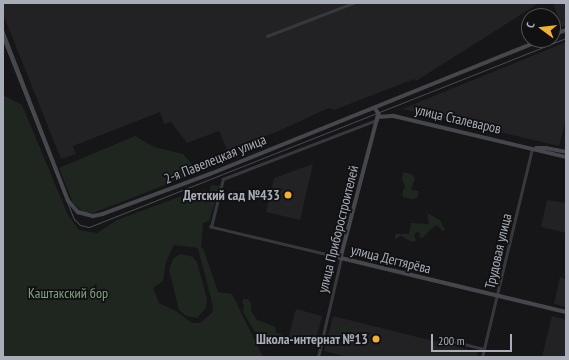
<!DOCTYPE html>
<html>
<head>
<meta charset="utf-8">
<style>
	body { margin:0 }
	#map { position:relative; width:569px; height:360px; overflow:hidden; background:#161618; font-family:"PT Sans Narrow",sans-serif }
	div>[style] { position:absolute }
	.built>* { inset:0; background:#222225; transform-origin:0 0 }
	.green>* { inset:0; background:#1e261f; transform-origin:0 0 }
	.street>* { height:2.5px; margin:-1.25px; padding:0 1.25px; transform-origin:1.25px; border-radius:1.25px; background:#37383d }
	.secondary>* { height:3.5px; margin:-1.75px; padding:0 1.75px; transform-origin:1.75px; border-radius:1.75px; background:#45474d }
	.tram>* { height:1px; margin:-0.5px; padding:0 0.5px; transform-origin:0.5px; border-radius:0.5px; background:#4a4c52 }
	.dots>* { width:11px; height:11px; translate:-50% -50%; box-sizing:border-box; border:2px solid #111113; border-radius:50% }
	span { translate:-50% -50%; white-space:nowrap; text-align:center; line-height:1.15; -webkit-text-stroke:3.5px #111113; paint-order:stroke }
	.street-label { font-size:14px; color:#a8adb8 }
	.poi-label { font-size:14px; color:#a8adb8; font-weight:700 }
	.right { translate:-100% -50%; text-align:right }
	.park-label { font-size:14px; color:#7fa381 }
	.frame { position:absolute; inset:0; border:4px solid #a8adb8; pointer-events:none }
	.north { position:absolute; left:521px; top:8px; width:40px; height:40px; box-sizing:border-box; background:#111113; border:1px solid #4d4f55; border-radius:50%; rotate:285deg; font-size:11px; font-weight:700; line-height:16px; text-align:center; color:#a8adb8 }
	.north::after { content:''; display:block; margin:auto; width:14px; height:18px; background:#f2b134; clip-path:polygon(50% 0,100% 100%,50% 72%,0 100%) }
	.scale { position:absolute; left:431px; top:334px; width:81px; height:18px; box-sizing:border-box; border:2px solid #a8adb8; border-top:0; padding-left:5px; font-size:12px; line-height:14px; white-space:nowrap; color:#a8adb8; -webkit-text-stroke:3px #111113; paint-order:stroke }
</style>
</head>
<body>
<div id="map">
	<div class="built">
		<i style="clip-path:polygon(3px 3px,539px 3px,416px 81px,414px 79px,334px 110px,329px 108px,322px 111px,279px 131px,227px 150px,219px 131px,187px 143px,171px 122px,164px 124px,160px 112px,73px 146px,76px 154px,61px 159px,3px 14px)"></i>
		<i style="clip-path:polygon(553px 3px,566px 3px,566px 25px,562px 27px)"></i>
		<i style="clip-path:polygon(566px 42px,566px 119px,559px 146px,402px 109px)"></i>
		<i style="clip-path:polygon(313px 164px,300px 220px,266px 212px,274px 178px)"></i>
		<i style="clip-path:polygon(547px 200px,566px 203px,566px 233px,541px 227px)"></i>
		<i style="clip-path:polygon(560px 277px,566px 279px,566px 307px,554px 304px)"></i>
		<i style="left:296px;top:309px;width:27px;height:31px;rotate:15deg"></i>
		<i style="clip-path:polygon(333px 316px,478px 352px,476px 357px,348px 357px,324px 351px)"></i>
		<i style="clip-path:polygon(552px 316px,566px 320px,566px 357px,542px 357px)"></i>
	</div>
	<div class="green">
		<i style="clip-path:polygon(evenodd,3px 95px,22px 105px,68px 215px,79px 230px,97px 233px,117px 220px,195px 191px,196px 194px,206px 190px,205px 206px,211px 185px,220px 186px,209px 221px,203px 223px,201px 248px,203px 248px,218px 292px,232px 294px,263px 357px,3px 357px,3px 95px,174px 245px,198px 248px,213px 306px,212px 313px,200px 323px,192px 323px,176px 311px,159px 303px,153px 288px,163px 281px,166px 262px,174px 245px)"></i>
		<i style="clip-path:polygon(135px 136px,154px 147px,183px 154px,196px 169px,191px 175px,93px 213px,83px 212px,73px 203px,59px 168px)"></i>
		<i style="clip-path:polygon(403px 172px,411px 174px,415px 178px,411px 190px,419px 191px,417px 198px,411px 199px,403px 197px,402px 193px,405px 186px,402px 179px)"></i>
		<i style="clip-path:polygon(427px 213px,440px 220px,445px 230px,443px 231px,437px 225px,432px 228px,422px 238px,419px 237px,420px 233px,417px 232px,414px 235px,416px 241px,412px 242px,401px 236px,395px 239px,395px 234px,409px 234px,411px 223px,429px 224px)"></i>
		<i style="clip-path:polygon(183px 254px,193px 257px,197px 262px,207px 299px,206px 308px,197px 318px,186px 316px,179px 310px,169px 270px,173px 259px,178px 255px)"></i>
		<i style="clip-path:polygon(243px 299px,248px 299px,251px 304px,251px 310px,256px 319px,275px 327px,276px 333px,287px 336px,285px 340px,270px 345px,264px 345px,261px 342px,243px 312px,244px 305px,242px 303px)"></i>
		<i style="left:338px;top:324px;width:24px;height:11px;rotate:15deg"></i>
	</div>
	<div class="street">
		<i style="left:267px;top:36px;width:92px;rotate:-21deg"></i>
		<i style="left:456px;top:342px;width:29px;rotate:14deg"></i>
		<i style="left:318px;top:357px;width:102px;rotate:-76.9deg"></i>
		<i style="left:341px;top:258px;width:134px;rotate:-166.6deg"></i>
		<i style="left:211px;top:227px;width:49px;rotate:-76deg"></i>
		<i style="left:223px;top:179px;width:165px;rotate:-21deg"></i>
		<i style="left:482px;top:357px;width:214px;rotate:-76.5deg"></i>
	</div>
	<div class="secondary">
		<i style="left:3px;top:32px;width:180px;rotate:68.8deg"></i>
		<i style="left:68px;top:200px;width:16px;rotate:50deg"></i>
		<i style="left:78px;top:212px;width:16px;rotate:15deg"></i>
		<i style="left:93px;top:216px;width:10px;rotate:-11deg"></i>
		<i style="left:103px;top:214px;width:114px;rotate:-20.5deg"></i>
		<i style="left:210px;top:174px;width:357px;rotate:-22deg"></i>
		<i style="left:553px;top:35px;width:14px;rotate:-21deg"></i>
		<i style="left:375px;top:108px;width:7px;rotate:56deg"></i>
		<i style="left:379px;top:114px;width:3px;rotate:108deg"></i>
		<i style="left:378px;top:117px;width:146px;rotate:104.7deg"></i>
		<i style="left:341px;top:258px;width:231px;rotate:13.5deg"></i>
		<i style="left:378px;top:117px;width:16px;rotate:-4deg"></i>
		<i style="left:394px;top:116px;width:177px;rotate:13.4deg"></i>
		<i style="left:536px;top:148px;width:10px"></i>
		<i style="left:546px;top:148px;width:20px;rotate:11deg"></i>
	</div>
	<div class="tram">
		<i style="left:3px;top:40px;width:193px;rotate:68.4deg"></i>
		<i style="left:74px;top:219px;width:8px;rotate:45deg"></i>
		<i style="left:80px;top:225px;width:9px;rotate:13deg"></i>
		<i style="left:89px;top:227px;width:513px;rotate:-21.61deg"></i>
	</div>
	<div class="dots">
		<i style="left:288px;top:195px;background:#f2b134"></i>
		<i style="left:376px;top:339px;background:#f2b134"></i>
	</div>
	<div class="street-label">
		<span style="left:458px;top:119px;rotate:13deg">улица Сталеваров</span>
		<span style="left:215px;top:159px;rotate:-22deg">2-я Павелецкая улица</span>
		<span style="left:338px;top:229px;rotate:-76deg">улица Приборостроителей</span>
		<span style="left:498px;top:251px;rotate:-77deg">Трудовая улица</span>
		<span style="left:391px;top:259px;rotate:14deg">улица Дегтярёва</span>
	</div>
	<div class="poi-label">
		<span class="right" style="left:280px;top:195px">Детский сад №433</span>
		<span class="right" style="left:368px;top:339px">Школа-интернат №13</span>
	</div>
	<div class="park-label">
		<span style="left:68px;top:293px">Каштакский бор</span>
	</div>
	<div class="frame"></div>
	<div class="north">С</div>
	<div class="scale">200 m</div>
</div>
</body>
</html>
